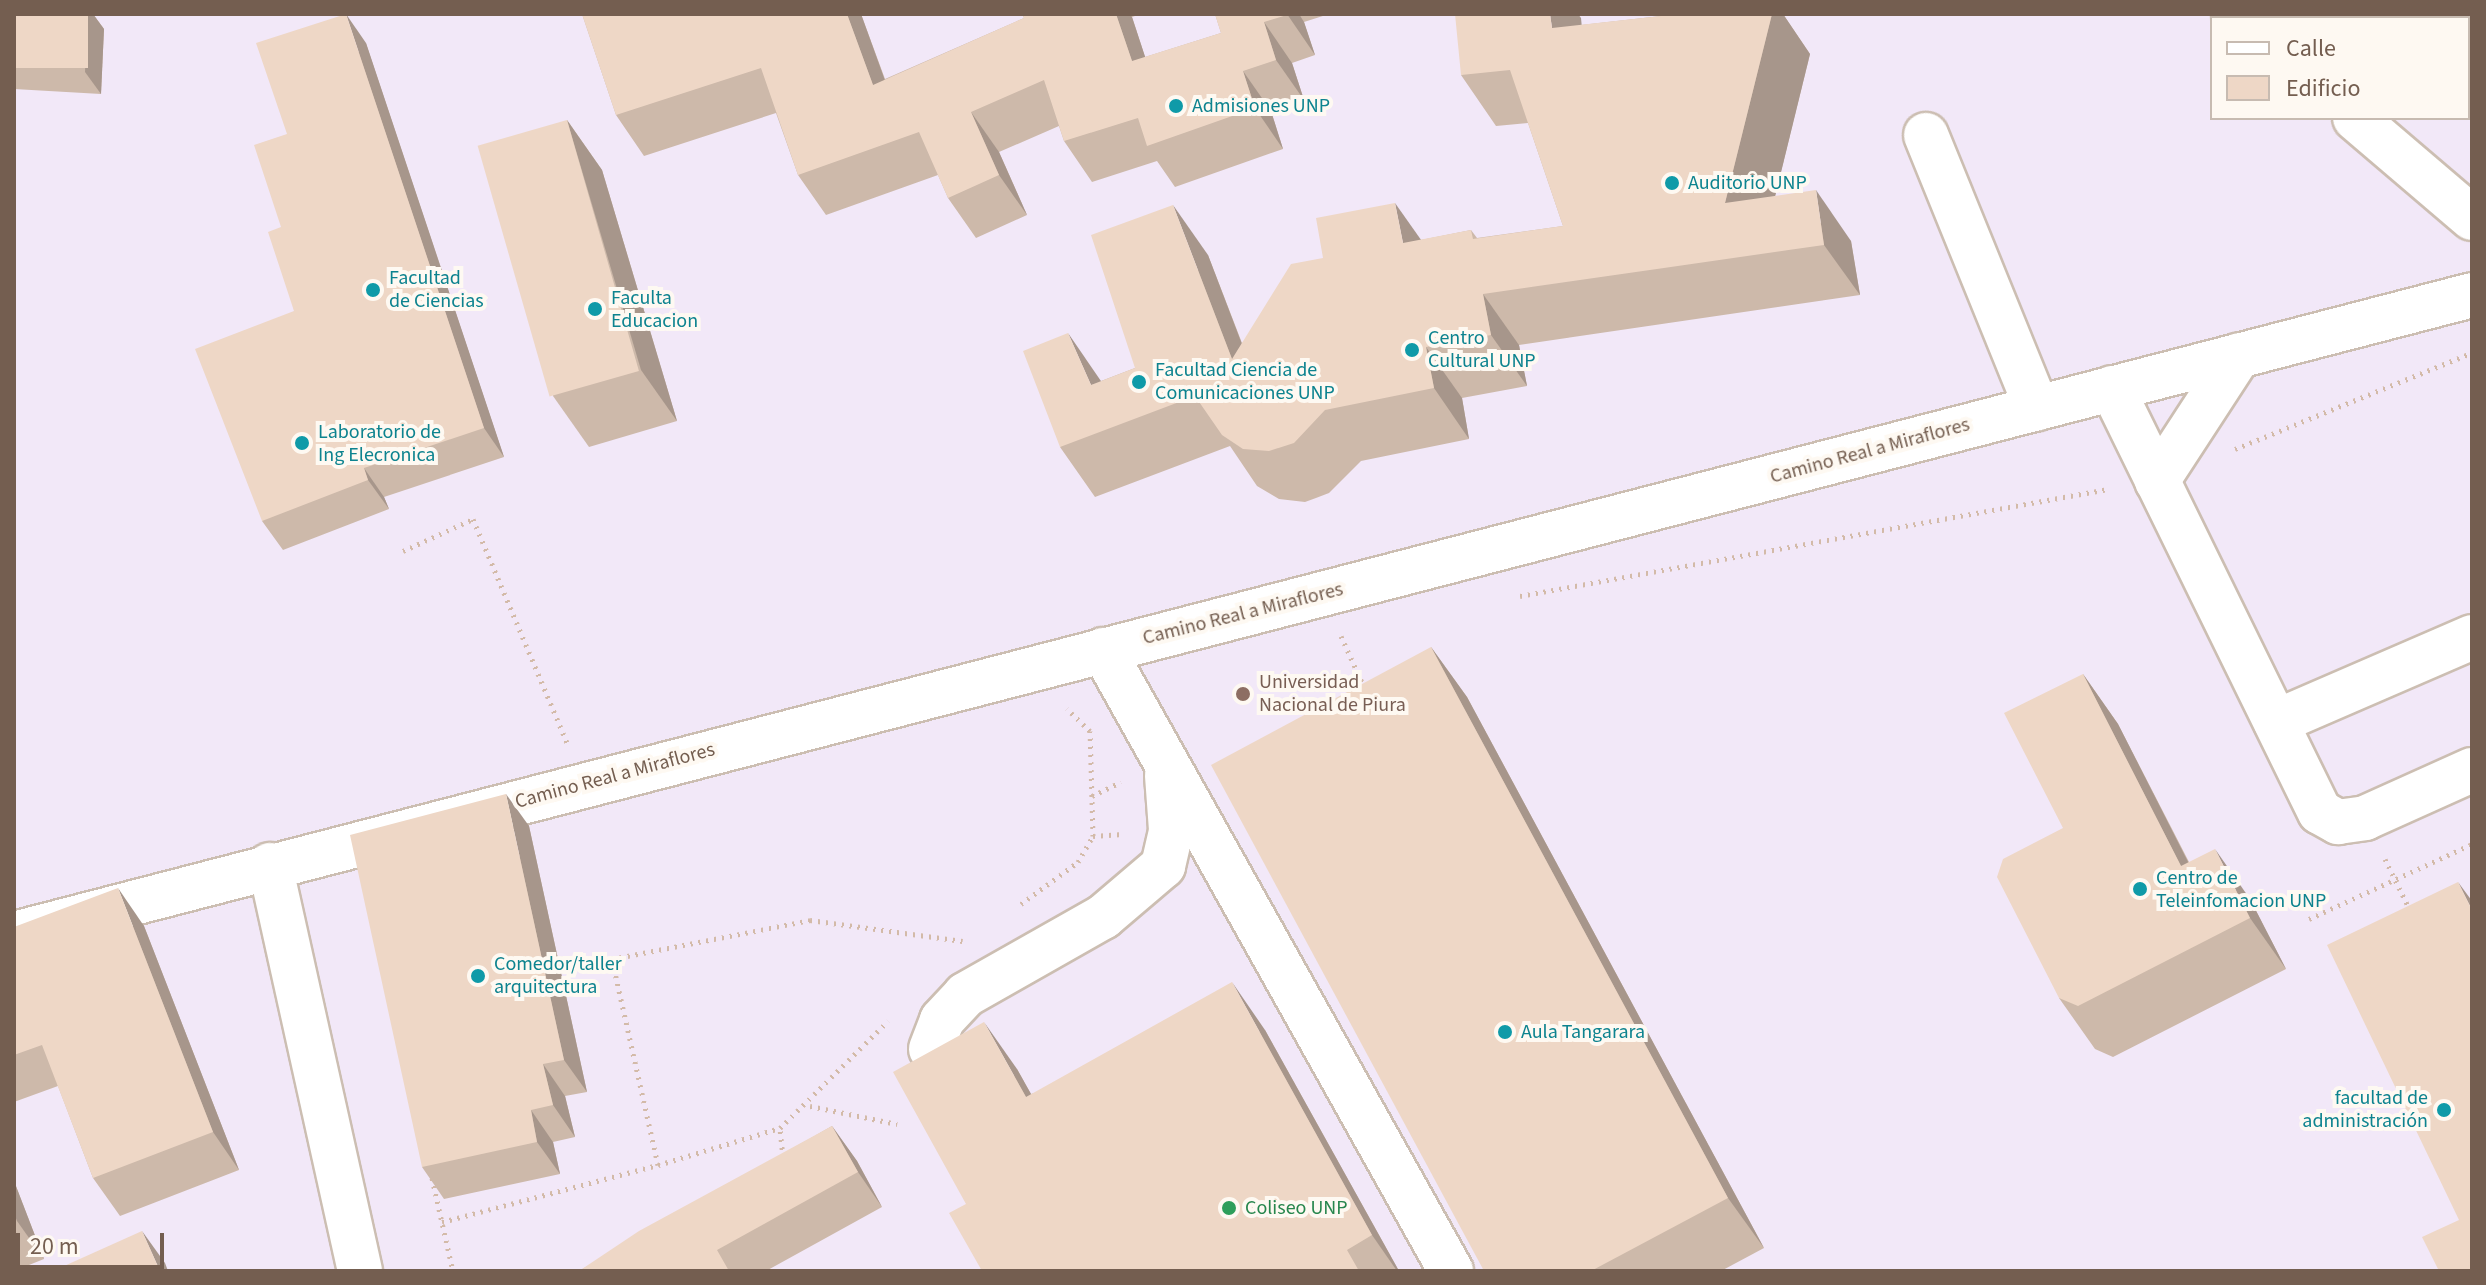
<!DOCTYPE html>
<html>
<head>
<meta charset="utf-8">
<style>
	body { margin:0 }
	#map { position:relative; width:2486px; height:1285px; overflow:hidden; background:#fbf5eb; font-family:"Source Sans 3",sans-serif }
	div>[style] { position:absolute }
	.education>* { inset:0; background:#f2e8f8 }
	.path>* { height:5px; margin-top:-2.5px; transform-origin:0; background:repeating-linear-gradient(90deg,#d3baa8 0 2px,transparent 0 8px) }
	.roads { filter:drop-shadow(2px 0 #ccbeb2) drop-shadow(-2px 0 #ccbeb2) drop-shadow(0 2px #ccbeb2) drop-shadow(0 -2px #ccbeb2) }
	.minor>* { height:44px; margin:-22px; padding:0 22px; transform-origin:22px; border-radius:22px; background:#fff }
	.wall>* { inset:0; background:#cdb9aa }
	.shaded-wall>* { inset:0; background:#a7968b }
	.building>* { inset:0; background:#eed7c6; transform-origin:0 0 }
	.dots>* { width:22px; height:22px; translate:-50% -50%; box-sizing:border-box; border:4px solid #fef9f2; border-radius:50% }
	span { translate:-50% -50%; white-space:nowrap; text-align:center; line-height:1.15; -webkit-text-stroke:8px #fef9f2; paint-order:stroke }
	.culture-label { font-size:20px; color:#0d838f }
	.left { translate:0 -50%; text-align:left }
	.right { translate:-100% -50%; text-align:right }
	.street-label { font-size:20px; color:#745e50 }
	.education-label { font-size:20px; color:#785e54 }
	.leisure-label { font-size:20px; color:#27864d }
	.frame { position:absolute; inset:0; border:16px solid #745e50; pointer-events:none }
	.legend { position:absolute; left:2210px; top:16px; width:260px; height:104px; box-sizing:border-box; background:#fef9f2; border:2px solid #c7bbb1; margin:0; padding:10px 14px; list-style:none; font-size:24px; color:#745e50 }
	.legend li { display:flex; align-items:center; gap:16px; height:40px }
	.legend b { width:40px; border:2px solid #c7bbb1 }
	.scale { position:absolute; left:16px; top:1233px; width:148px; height:36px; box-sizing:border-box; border:4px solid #745e50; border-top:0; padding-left:10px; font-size:24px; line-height:28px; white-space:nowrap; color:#745e50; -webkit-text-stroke:6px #fef9f2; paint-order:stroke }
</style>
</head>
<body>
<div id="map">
	<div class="education">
		<i style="clip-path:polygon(evenodd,14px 14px,2472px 14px,2472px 1271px,14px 1271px,14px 14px,2212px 18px,2468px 18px,2468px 118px,2212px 118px,2212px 18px)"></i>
	</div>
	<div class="path">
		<i style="left:2235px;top:449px;width:256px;rotate:-22.1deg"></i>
		<i style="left:403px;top:551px;width:77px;rotate:-24.6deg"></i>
		<i style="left:473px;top:519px;width:243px;rotate:67.2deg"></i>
		<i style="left:1520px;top:596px;width:598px;rotate:-10.31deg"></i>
		<i style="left:1341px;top:636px;width:58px;rotate:65.6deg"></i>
		<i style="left:1092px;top:796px;width:32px;rotate:-26deg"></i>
		<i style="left:1093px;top:836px;width:30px;rotate:-4deg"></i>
		<i style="left:2385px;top:859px;width:59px;rotate:63.9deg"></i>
		<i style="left:1021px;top:904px;width:71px;rotate:-36.4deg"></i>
		<i style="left:1078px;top:862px;width:30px;rotate:-60deg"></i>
		<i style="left:1093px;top:836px;width:105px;rotate:-91.6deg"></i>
		<i style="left:1090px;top:731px;width:32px;rotate:-136deg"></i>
		<i style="left:2309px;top:919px;width:179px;rotate:-24.7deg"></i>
		<i style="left:810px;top:1106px;width:89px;rotate:11.7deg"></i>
		<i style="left:783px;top:1157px;width:29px;rotate:-96deg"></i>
		<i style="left:780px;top:1128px;width:152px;rotate:-44.7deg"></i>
		<i style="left:658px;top:1165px;width:127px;rotate:-16.9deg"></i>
		<i style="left:432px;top:1178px;width:95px;rotate:77.3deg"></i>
		<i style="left:442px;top:1222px;width:223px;rotate:-14.8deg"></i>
		<i style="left:658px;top:1165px;width:211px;rotate:-102.6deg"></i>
		<i style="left:612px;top:959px;width:202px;rotate:-11.1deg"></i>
		<i style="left:810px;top:920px;width:154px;rotate:7.8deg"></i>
	</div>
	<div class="roads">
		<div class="minor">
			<i style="left:2234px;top:14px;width:6px;rotate:45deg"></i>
			<i style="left:2355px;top:118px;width:154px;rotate:40.5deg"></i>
			<i style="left:1926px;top:135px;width:295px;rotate:67.9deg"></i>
			<i style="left:2112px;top:388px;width:472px;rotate:63.9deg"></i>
			<i style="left:2320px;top:812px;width:21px;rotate:29deg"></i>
			<i style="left:2338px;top:822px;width:27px;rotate:-8deg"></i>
			<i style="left:2365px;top:818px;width:117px;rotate:-24.2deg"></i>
			<i style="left:2157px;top:481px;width:150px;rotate:-56.9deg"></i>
			<i style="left:1103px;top:650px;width:712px;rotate:60.73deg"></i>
			<i style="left:2276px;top:722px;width:214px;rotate:-23.4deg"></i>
			<i style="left:270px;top:865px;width:416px;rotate:77.5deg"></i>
			<i style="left:14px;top:934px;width:2540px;rotate:-14.57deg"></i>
			<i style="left:931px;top:1049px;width:31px;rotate:-69deg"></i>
			<i style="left:942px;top:1020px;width:34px;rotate:-47deg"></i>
			<i style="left:965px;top:995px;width:159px;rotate:-29.5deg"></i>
			<i style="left:1103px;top:917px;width:79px;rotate:-40.4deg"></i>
			<i style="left:1163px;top:866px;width:37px;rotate:-77deg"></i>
			<i style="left:1171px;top:830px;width:55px;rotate:-94.2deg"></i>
		</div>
	</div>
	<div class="wall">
		<i style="clip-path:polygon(14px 14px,93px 14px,104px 29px,101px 94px,14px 89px)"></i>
		<i style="clip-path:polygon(582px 14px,861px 14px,885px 79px,1024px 18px,1022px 14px,1141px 14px,1132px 17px,1145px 57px,1221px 33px,1215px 14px,1326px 14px,1326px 15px,1304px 22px,1315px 55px,1292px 63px,1304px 100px,1271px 111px,1283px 149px,1175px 187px,1157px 161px,1092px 182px,1064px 141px,1059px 126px,999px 152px,1027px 215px,976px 238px,948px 198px,938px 175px,826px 215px,798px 175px,776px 113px,644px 156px,616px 115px)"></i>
		<i style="clip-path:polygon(1679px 14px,1783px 14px,1810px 54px,1775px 196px,1851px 241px,1860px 295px,1519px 345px,1527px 386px,1462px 398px,1469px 439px,1361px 461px,1329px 493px,1305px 502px,1279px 499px,1257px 486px,1230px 446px,1095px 497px,1060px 447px,1101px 381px,1135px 368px,1208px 255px,1242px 343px,1421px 240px,1471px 230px,1477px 238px,1563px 226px,1528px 123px,1496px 126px,1461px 75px,1581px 18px,1581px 25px)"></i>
		<i style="clip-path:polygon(366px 43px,504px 457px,384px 497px,389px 509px,283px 550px,262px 521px,294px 311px,287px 134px)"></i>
		<i style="clip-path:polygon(567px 120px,602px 170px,677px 421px,589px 447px,553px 396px)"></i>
		<i style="clip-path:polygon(1431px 647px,1467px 697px,1764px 1248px,1721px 1271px,1484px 1271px)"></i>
		<i style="clip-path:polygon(2083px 674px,2118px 724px,2189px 862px,2250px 899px,2286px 969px,2113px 1057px,2095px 1049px,2059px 998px,2063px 828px)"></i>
		<i style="clip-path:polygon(529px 826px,587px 1092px,565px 1096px,575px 1137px,553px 1142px,560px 1174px,444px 1199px,422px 1167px)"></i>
		<i style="clip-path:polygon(144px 926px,239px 1170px,120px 1216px,93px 1178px,58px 1086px,14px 1102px,14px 927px)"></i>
		<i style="clip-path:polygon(1265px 1030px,1399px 1271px,982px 1271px,966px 1204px,1017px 1069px,1031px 1094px)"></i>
		<i style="clip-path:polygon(832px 1126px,857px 1161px,882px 1207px,766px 1271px,579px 1271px)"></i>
		<i style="clip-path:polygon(14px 1181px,44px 1259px,14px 1271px)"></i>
	</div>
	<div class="shaded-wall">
		<i style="clip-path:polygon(88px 14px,93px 14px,104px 29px,101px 94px,85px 72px)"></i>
		<i style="clip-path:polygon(346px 14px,366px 43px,504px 457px,484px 428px)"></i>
		<i style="clip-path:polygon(847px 14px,861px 14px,901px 125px,873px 85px)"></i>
		<i style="clip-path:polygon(1116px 14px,1130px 14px,1132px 17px,1160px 102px,1132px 61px)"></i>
		<i style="clip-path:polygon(1287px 14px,1299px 14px,1304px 22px,1315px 55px)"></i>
		<i style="clip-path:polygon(1550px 14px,1578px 14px,1581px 18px,1587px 79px,1552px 28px)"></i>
		<i style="clip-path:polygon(1772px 14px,1783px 14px,1810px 54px,1761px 254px,1725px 203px)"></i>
		<i style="clip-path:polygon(1264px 22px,1292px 63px,1304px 100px,1276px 60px)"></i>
		<i style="clip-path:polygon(1243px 71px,1271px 111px,1283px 149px,1255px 108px)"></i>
		<i style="clip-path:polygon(971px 112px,999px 152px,1027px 215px,999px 175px)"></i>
		<i style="clip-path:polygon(567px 120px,602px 170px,677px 421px,641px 370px)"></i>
		<i style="clip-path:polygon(1816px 190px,1851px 241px,1860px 295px,1824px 245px)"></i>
		<i style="clip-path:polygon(1395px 203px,1431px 254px,1403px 243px)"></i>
		<i style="clip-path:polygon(1173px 205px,1208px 255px,1267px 410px,1232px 359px)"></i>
		<i style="clip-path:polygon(1483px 294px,1519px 345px,1527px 386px,1491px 335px)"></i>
		<i style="clip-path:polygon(1068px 333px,1103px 384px,1091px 385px)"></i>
		<i style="clip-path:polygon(1426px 347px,1462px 398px,1469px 439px,1434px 388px)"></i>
		<i style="clip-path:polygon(364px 468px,384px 497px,389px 509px,368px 480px)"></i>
		<i style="clip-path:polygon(1431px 647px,1467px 697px,1764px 1248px,1728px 1198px)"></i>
		<i style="clip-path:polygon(2083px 674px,2118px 724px,2216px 917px,2181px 866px)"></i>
		<i style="clip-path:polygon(506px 794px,529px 826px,587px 1092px,564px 1060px)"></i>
		<i style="clip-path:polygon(2215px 849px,2250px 899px,2286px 969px,2250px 918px)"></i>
		<i style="clip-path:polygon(2458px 882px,2472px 901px,2472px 910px)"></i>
		<i style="clip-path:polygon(118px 888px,144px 926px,239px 1170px,213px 1132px)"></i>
		<i style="clip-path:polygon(1232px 982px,1265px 1030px,1399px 1271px,1397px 1271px,1372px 1235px)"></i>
		<i style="clip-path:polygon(984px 1022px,1017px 1069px,1059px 1144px,1026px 1097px)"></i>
		<i style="clip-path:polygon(543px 1064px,565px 1096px,575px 1137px,553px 1105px)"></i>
		<i style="clip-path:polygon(531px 1110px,553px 1142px,560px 1174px,537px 1142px)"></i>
		<i style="clip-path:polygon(832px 1126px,857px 1161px,882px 1207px,858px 1172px)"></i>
		<i style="clip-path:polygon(14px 1181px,44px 1259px,17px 1221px,14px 1213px)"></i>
		<i style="clip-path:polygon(142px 1231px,165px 1263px,168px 1271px,160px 1271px)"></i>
	</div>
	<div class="building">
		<i style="left:14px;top:14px;width:74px;height:54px"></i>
		<i style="clip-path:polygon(346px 14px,484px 428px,364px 468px,368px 480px,262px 521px,195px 349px,294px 311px,268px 232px,281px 227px,254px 145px,287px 134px,256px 43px)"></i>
		<i style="clip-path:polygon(582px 14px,847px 14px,873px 85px,1024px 18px,1022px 14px,1116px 14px,1132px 61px,1221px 33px,1215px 14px,1287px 14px,1287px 15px,1264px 22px,1276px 60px,1243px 71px,1255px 108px,1147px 146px,1138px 118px,1064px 141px,1044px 80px,971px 112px,999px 175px,948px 198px,919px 132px,798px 175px,761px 68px,616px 115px)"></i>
		<i style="clip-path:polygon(1455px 14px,1550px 14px,1552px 28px,1679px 14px,1772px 14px,1725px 203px,1816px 190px,1824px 245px,1483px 294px,1491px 335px,1426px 347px,1434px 388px,1325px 410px,1294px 443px,1269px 451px,1243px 449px,1222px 435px,1195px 396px,1060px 447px,1023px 351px,1068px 333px,1091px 385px,1135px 368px,1091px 235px,1173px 205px,1232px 359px,1291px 264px,1323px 258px,1316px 218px,1395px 203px,1403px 243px,1471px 230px,1473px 239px,1563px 226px,1510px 70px,1461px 75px)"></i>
		<i style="left:567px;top:120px;width:261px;height:93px;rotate:74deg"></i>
		<i style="clip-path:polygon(1431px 647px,1728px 1198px,1591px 1271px,1484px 1271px,1211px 765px)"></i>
		<i style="clip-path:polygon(2083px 674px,2181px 866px,2215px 849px,2250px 918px,2078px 1006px,2059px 998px,1997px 877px,2003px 859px,2063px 828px,2004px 713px)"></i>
		<i style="clip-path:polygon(506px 794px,564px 1060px,543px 1064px,553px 1105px,531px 1110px,537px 1142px,422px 1167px,350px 835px)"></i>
		<i style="clip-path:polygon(2458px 882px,2472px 910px,2472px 1271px,2439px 1271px,2422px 1237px,2459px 1220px,2327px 945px)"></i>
		<i style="clip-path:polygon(118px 888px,213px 1132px,93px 1178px,42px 1045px,14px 1055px,14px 927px)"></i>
		<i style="clip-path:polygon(1232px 982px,1372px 1235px,1347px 1250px,1359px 1271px,982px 1271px,949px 1213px,966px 1204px,893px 1072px,984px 1022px,1026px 1097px)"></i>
		<i style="clip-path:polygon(832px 1126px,858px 1172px,717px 1250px,729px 1271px,579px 1271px,639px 1231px)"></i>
		<i style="clip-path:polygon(142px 1231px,160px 1271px,53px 1271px)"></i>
	</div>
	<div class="dots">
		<i style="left:1176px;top:106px;background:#0f9aa8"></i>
		<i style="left:1672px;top:183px;background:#0f9aa8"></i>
		<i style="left:373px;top:290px;background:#0f9aa8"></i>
		<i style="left:595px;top:309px;background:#0f9aa8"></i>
		<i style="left:1412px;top:350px;background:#0f9aa8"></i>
		<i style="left:1139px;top:382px;background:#0f9aa8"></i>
		<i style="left:302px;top:443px;background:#0f9aa8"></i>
		<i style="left:1243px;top:694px;background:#8d6e63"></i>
		<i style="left:2140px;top:889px;background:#0f9aa8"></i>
		<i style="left:478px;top:976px;background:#0f9aa8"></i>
		<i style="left:1505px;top:1032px;background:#0f9aa8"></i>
		<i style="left:2444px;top:1110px;background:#0f9aa8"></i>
		<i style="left:1229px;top:1208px;background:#2e9e5b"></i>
	</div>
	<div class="culture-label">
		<span class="left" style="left:1192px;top:106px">Admisiones UNP</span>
		<span class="left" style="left:1688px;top:183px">Auditorio UNP</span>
		<span class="left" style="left:389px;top:290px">Facultad<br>de Ciencias</span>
		<span class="left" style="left:611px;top:310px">Faculta<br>Educacion</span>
		<span class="left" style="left:1428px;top:350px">Centro<br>Cultural UNP</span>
		<span class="left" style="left:1155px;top:382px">Facultad Ciencia de<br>Comunicaciones UNP</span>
		<span class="left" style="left:318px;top:444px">Laboratorio de<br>Ing Elecronica</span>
		<span class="left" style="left:2156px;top:890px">Centro de<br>Teleinfomacion UNP</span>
		<span class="left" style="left:494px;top:976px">Comedor/taller<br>arquitectura</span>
		<span class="left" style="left:1521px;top:1032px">Aula Tangarara</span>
		<span class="right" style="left:2428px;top:1110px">facultad de<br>administración</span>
	</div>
	<div class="street-label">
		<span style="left:1870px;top:451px;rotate:-15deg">Camino Real a Miraflores</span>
		<span style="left:1243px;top:614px;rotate:-14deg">Camino Real a Miraflores</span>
		<span style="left:615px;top:776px;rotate:-15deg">Camino Real a Miraflores</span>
	</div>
	<div class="education-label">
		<span class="left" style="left:1259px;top:694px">Universidad<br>Nacional de Piura</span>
	</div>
	<div class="leisure-label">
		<span class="left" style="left:1245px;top:1208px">Coliseo UNP</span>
	</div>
	<div class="frame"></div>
	<ul class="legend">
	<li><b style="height:10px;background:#fff"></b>Calle</li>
	<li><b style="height:22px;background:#eed7c6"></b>Edificio</li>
	</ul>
	<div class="scale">20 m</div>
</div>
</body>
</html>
